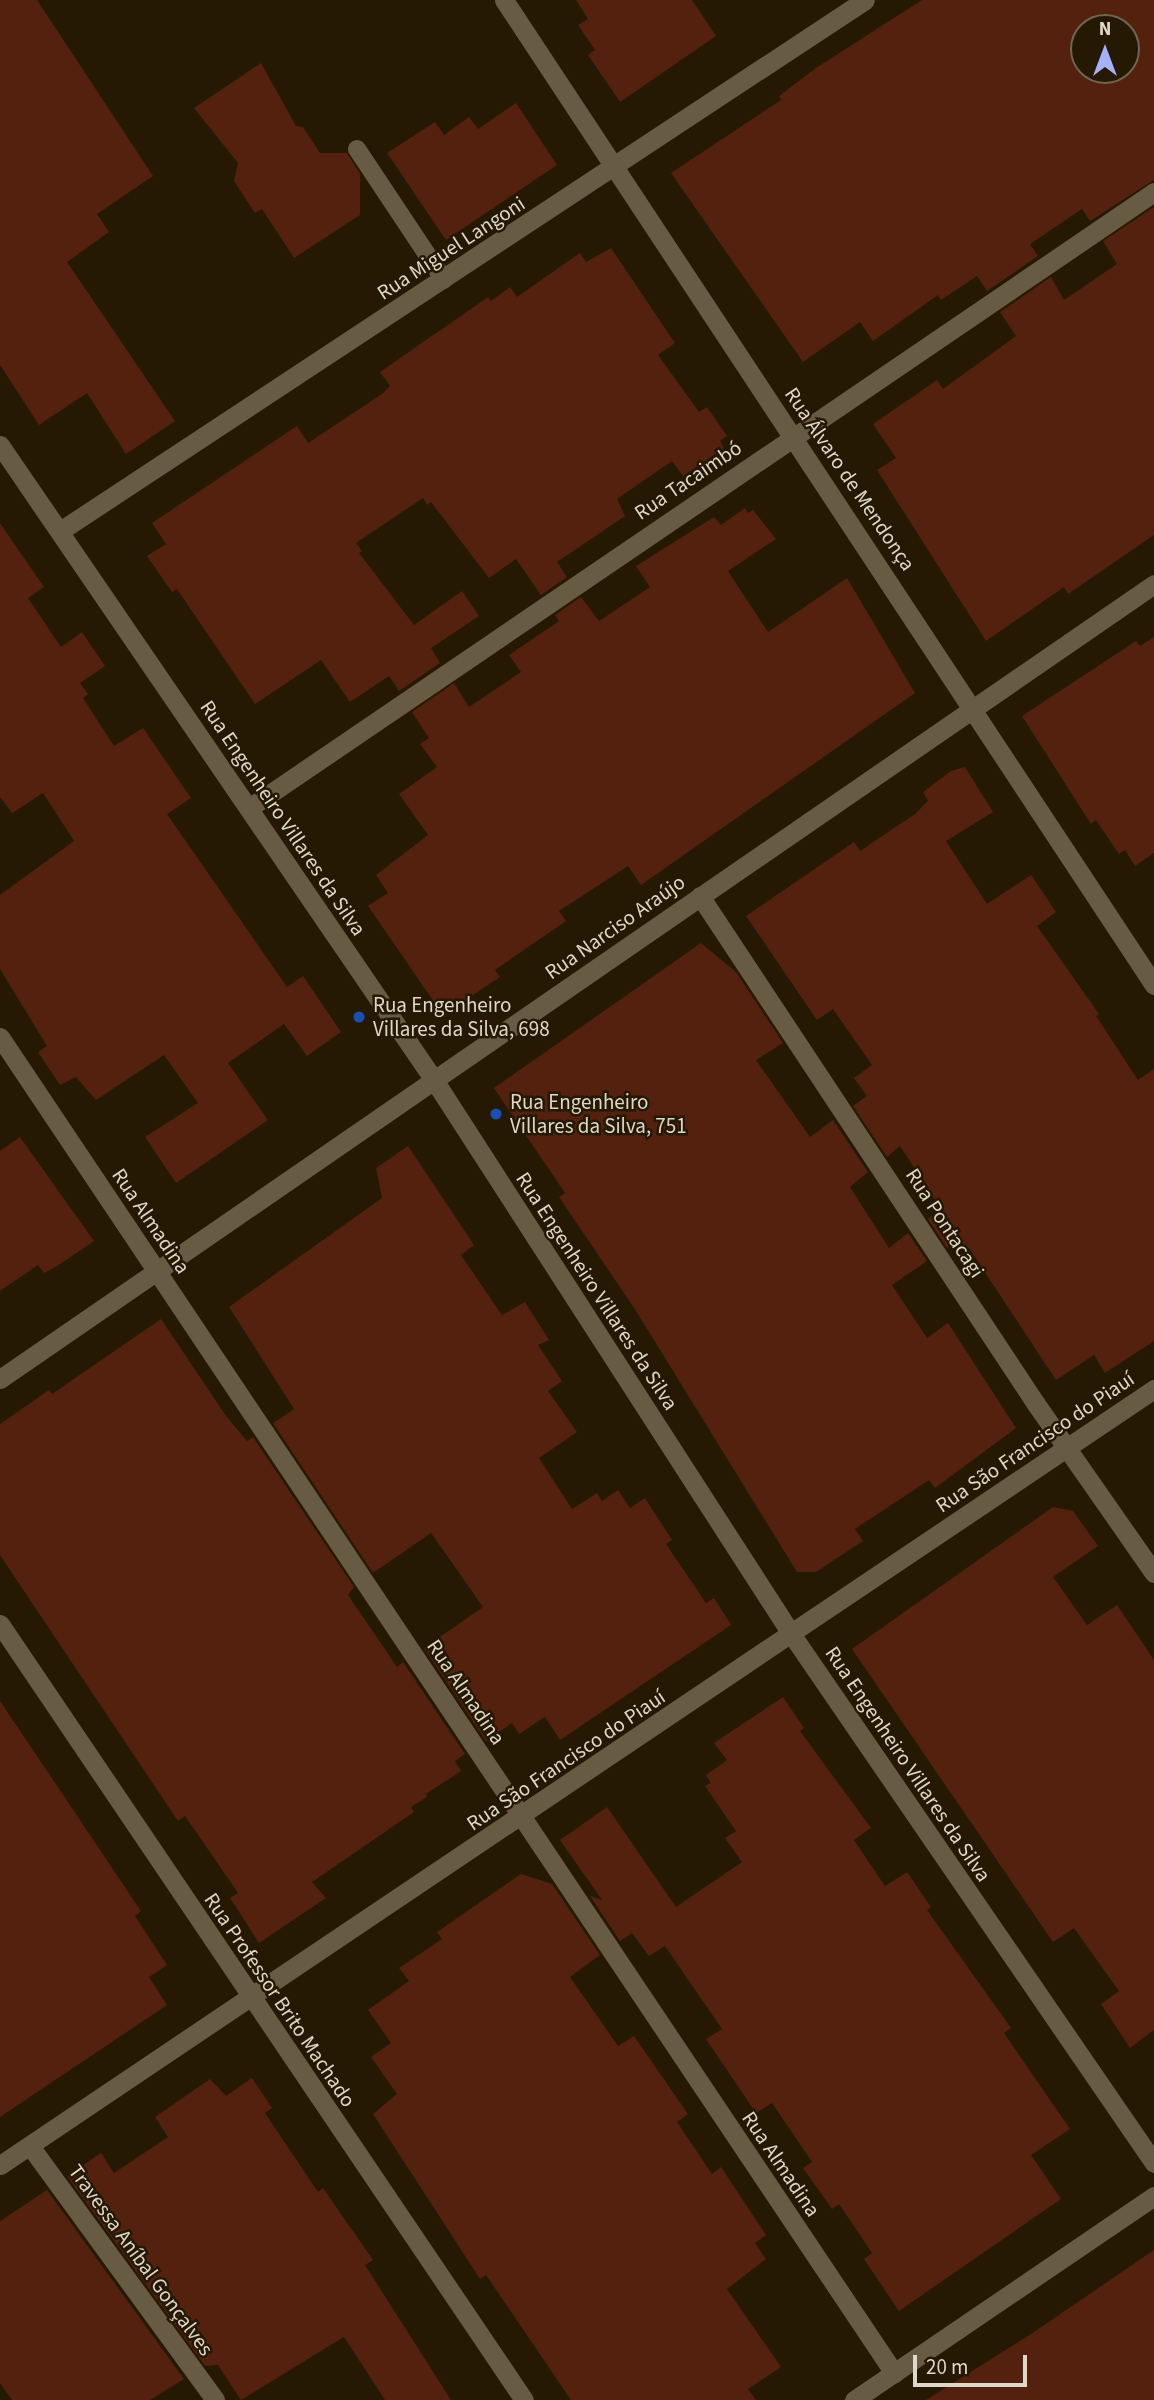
<!DOCTYPE html>
<html>
<head>
<meta charset="utf-8">
<style>
	body { margin:0 }
	#map { position:relative; width:1154px; height:2400px; overflow:hidden; background:#251903; font-family:"Source Sans 3",sans-serif }
	div>[style] { position:absolute }
	.building>* { inset:0; background:#54210f }
	.service>* { height:18px; margin:-9px; padding:0 9px; transform-origin:9px; border-radius:9px; background:#685b43 }
	.minor>* { height:19px; margin:-9.5px; padding:0 9.5px; transform-origin:9.5px; border-radius:9.5px; background:#685b43 }
	.dots>* { width:19px; height:19px; translate:-50% -50%; box-sizing:border-box; border:4px solid #251903; border-radius:50% }
	span { translate:-50% -50%; white-space:nowrap; text-align:center; line-height:1.15; -webkit-text-stroke:5px #251903; paint-order:stroke }
	.street-label { font-size:21px; color:#dfd7ca }
	.poi-label { font-size:21px; color:#dfd7ca }
	.left { translate:0 -50%; text-align:left }
	.north { position:absolute; left:1070px; top:14px; width:70px; height:70px; box-sizing:border-box; background:#251903; border:2px solid #6f6553; border-radius:50%; rotate:0deg; font-size:19px; font-weight:700; line-height:28px; text-align:center; color:#dfd7ca }
	.north::after { content:''; display:block; margin:auto; width:24px; height:32px; background:#a6b1fc; clip-path:polygon(50% 0,100% 100%,50% 72%,0 100%) }
	.scale { position:absolute; left:913px; top:2355px; width:114px; height:32px; box-sizing:border-box; border:4px solid #dfd7ca; border-top:0; padding-left:9px; font-size:21px; line-height:24px; white-space:nowrap; color:#dfd7ca; -webkit-text-stroke:5px #251903; paint-order:stroke }
</style>
</head>
<body>
<div id="map">
	<div class="building">
		<i style="clip-path:polygon(0 0,37px 0,153px 176px,97px 214px,109px 232px,67px 262px,175px 421px,126px 454px,87px 393px,39px 425px,0 365px)"></i>
		<i style="clip-path:polygon(576px 0,692px 0,716px 36px,620px 102px,588px 55px,595px 50px,578px 25px,588px 19px)"></i>
		<i style="clip-path:polygon(evenodd,922px 0,1154px 0,1154px 180px,1090px 221px,1082px 209px,1030px 244px,1038px 256px,987px 291px,977px 276px,941px 300px,938px 295px,873px 341px,860px 322px,803px 362px,671px 173px,781px 100px,779px 96px,816px 68px,922px 0,1084px 28px,1126px 28px,1126px 70px,1084px 70px,1084px 28px)"></i>
		<i style="clip-path:polygon(261px 63px,296px 126px,303px 127px,320px 153px,347px 153px,360px 174px,360px 215px,294px 258px,262px 209px,255px 213px,234px 181px,238px 163px,194px 108px)"></i>
		<i style="clip-path:polygon(516px 103px,557px 165px,446px 240px,387px 153px,435px 122px,444px 135px,469px 117px,478px 129px)"></i>
		<i style="clip-path:polygon(1154px 207px,1154px 535px,1068px 594px,1064px 587px,986px 641px,877px 470px,896px 458px,873px 424px,937px 380px,943px 389px,1016px 336px,1000px 312px,1051px 277px,1064px 300px,1117px 264px,1103px 241px)"></i>
		<i style="clip-path:polygon(611px 248px,675px 343px,658px 355px,699px 412px,707px 407px,727px 436px,720px 441px,724px 448px,683px 476px,672px 461px,617px 499px,625px 516px,557px 562px,567px 577px,541px 595px,516px 559px,489px 578px,431px 502px,427px 505px,423px 498px,356px 543px,362px 551px,359px 553px,414px 625px,462px 591px,479px 616px,431px 648px,440px 663px,399px 691px,389px 676px,350px 702px,321px 660px,255px 704px,177px 589px,172px 592px,147px 556px,166px 544px,152px 523px,297px 426px,308px 443px,382px 394px,390px 386px,380px 372px,488px 297px,491px 301px,510px 287px,517px 297px,580px 253px,586px 262px)"></i>
		<i style="clip-path:polygon(745px 508px,748px 513px,753px 510px,776px 539px,728px 571px,768px 632px,847px 578px,915px 693px,641px 885px,628px 866px,559px 911px,566px 921px,495px 970px,500px 977px,443px 1015px,368px 906px,388px 893px,376px 875px,428px 835px,399px 794px,437px 767px,420px 744px,429px 738px,412px 712px,454px 683px,469px 707px,521px 672px,509px 655px,559px 621px,555px 615px,581px 597px,599px 621px,650px 587px,636px 566px,714px 517px,721px 525px)"></i>
		<i style="clip-path:polygon(0 523px,44px 587px,28px 598px,61px 647px,82px 632px,105px 666px,80px 683px,88px 694px,83px 698px,114px 746px,143px 728px,191px 798px,167px 814px,287px 987px,303px 976px,341px 1032px,307px 1056px,284px 1024px,228px 1063px,268px 1120px,176px 1183px,145px 1137px,198px 1103px,164px 1055px,96px 1100px,76px 1077px,60px 1085px,38px 1052px,47px 1046px,0 969px,0 895px,74px 841px,43px 793px,12px 813px,0 797px)"></i>
		<i style="clip-path:polygon(1154px 637px,1154px 853px,1135px 866px,1125px 850px,1119px 854px,1096px 820px,1091px 824px,1022px 716px,1136px 641px,1140px 646px)"></i>
		<i style="clip-path:polygon(965px 767px,993px 812px,946px 841px,987px 904px,1031px 875px,1056px 912px,1037px 926px,1099px 1014px,1096px 1016px,1138px 1080px,1154px 1069px,1154px 1341px,1105px 1373px,1094px 1355px,1056px 1380px,969px 1248px,966px 1250px,959px 1240px,947px 1248px,928px 1219px,941px 1209px,900px 1146px,887px 1157px,853px 1106px,867px 1096px,854px 1078px,872px 1065px,833px 1009px,817px 1020px,746px 916px,854px 842px,860px 851px,915px 814px,928px 801px,923px 792px,951px 771px)"></i>
		<i style="clip-path:polygon(701px 943px,736px 972px,783px 1043px,756px 1060px,810px 1137px,833px 1120px,868px 1172px,850px 1187px,889px 1248px,908px 1233px,927px 1261px,892px 1285px,927px 1338px,948px 1323px,1016px 1428px,935px 1488px,929px 1480px,855px 1529px,863px 1541px,816px 1572px,797px 1572px,636px 1311px,559px 1197px,565px 1193px,494px 1088px)"></i>
		<i style="clip-path:polygon(20px 1137px,94px 1241px,54px 1268px,44px 1273px,38px 1265px,0 1291px,0 1151px)"></i>
		<i style="clip-path:polygon(408px 1146px,474px 1245px,461px 1255px,502px 1315px,525px 1302px,549px 1340px,538px 1345px,562px 1381px,548px 1391px,577px 1432px,539px 1458px,572px 1509px,597px 1493px,602px 1501px,618px 1490px,630px 1508px,645px 1498px,672px 1540px,666px 1544px,706px 1603px,714px 1598px,731px 1625px,560px 1740px,545px 1717px,519px 1734px,512px 1723px,486px 1741px,424px 1648px,483px 1607px,431px 1533px,373px 1573px,273px 1423px,294px 1409px,229px 1307px,382px 1198px,376px 1168px)"></i>
		<i style="clip-path:polygon(161px 1319px,226px 1416px,247px 1441px,253px 1437px,354px 1587px,348px 1595px,397px 1667px,403px 1662px,465px 1754px,455px 1761px,461px 1771px,426px 1794px,427px 1797px,411px 1807px,414px 1812px,312px 1882px,326px 1898px,259px 1943px,230px 1898px,238px 1893px,185px 1816px,178px 1821px,0 1555px,0 1424px,49px 1390px,52px 1394px)"></i>
		<i style="clip-path:polygon(1053px 1507px,1073px 1511px,1098px 1546px,1053px 1577px,1087px 1625px,1117px 1605px,1154px 1660px,1154px 2030px,1130px 2048px,1101px 2004px,1119px 1991px,1074px 1928px,1053px 1942px,852px 1649px)"></i>
		<i style="clip-path:polygon(783px 1697px,804px 1728px,800px 1731px,871px 1828px,854px 1840px,885px 1886px,907px 1872px,931px 1907px,927px 1910px,1011px 2028px,1004px 2033px,1070px 2129px,1031px 2155px,1061px 2199px,899px 2311px,864px 2259px,872px 2253px,839px 2204px,832px 2209px,803px 2168px,812px 2162px,772px 2103px,756px 2113px,706px 2039px,722px 2029px,665px 1946px,649px 1956px,632px 1933px,620px 1941px,590px 1896px,602px 1900px,560px 1840px,607px 1807px,676px 1907px,742px 1862px,725px 1838px,736px 1831px,705px 1786px,711px 1783px,706px 1775px,727px 1760px,714px 1743px)"></i>
		<i style="clip-path:polygon(0 1701px,141px 1911px,135px 1916px,167px 1965px,149px 1977px,167px 2005px,0 2117px)"></i>
		<i style="clip-path:polygon(521px 1874px,552px 1884px,600px 1955px,570px 1977px,618px 2046px,634px 2036px,688px 2114px,677px 2122px,712px 2174px,721px 2167px,766px 2235px,755px 2243px,766px 2259px,727px 2289px,781px 2367px,748px 2389px,756px 2400px,571px 2400px,486px 2275px,480px 2279px,373px 2114px,397px 2094px,371px 2057px,391px 2043px,368px 2010px,409px 1981px,399px 1968px,442px 1939px,437px 1932px)"></i>
		<i style="clip-path:polygon(252px 2078px,272px 2108px,265px 2113px,318px 2192px,323px 2188px,373px 2260px,365px 2265px,451px 2400px,385px 2400px,344px 2337px,241px 2400px,218px 2365px,205px 2366px,67px 2176px,101px 2153px,114px 2173px,168px 2137px,155px 2117px,210px 2079px,226px 2096px)"></i>
		<i style="clip-path:polygon(47px 2190px,184px 2379px,150px 2400px,12px 2400px,0 2383px,0 2221px)"></i>
		<i style="clip-path:polygon(1154px 2250px,1154px 2400px,926px 2400px,1031px 2334px)"></i>
	</div>
	<div class="service">
		<i style="left:357px;top:149px;width:157px;rotate:56.4deg"></i>
	</div>
	<div class="minor">
		<i style="left:504px;top:0;width:1180px;rotate:56.58deg"></i>
		<i style="left:0;top:445px;width:769px;rotate:55.65deg"></i>
		<i style="left:434px;top:1080px;width:660px;rotate:57.18deg"></i>
		<i style="left:792px;top:1635px;width:640px;rotate:55.57deg"></i>
		<i style="left:60px;top:531px;width:964px;rotate:-33.41deg"></i>
		<i style="left:249px;top:808px;width:1095px;rotate:-34.24deg"></i>
		<i style="left:700px;top:896px;width:609px;rotate:56.52deg"></i>
		<i style="left:1036px;top:1404px;width:206px;rotate:55.1deg"></i>
		<i style="left:0;top:1037px;width:1608px;rotate:56.21deg"></i>
		<i style="left:0;top:1379px;width:1401px;rotate:-34.56deg"></i>
		<i style="left:0;top:1624px;width:936px;rotate:55.97deg"></i>
		<i style="left:30px;top:2146px;width:314px;rotate:53.9deg"></i>
		<i style="left:0;top:2165px;width:1391px;rotate:-33.92deg"></i>
		<i style="left:854px;top:2400px;width:363px;rotate:-34.2deg"></i>
	</div>
	<div class="dots">
		<i style="left:359px;top:1017px;background:#1a4fb4"></i>
		<i style="left:496px;top:1114px;background:#1a4fb4"></i>
	</div>
	<div class="street-label">
		<span style="left:451px;top:248px;rotate:-33deg">Rua Miguel Langoni</span>
		<span style="left:850px;top:479px;rotate:56deg">Rua Álvaro de Mendonça</span>
		<span style="left:688px;top:480px;rotate:-34deg">Rua Tacaimbó</span>
		<span style="left:283px;top:818px;rotate:56deg">Rua Engenheiro Villares da Silva</span>
		<span style="left:615px;top:927px;rotate:-35deg">Rua Narciso Araújo</span>
		<span style="left:151px;top:1221px;rotate:56deg">Rua Almadina</span>
		<span style="left:945px;top:1223px;rotate:57deg">Rua Pontacagi</span>
		<span style="left:597px;top:1291px;rotate:57deg">Rua Engenheiro Villares da Silva</span>
		<span style="left:1035px;top:1442px;rotate:-34deg">Rua São Francisco do Piauí</span>
		<span style="left:466px;top:1692px;rotate:56deg">Rua Almadina</span>
		<span style="left:566px;top:1760px;rotate:-34deg">Rua São Francisco do Piauí</span>
		<span style="left:908px;top:1764px;rotate:56deg">Rua Engenheiro Villares da Silva</span>
		<span style="left:280px;top:2000px;rotate:56deg">Rua Professor Brito Machado</span>
		<span style="left:781px;top:2164px;rotate:56deg">Rua Almadina</span>
		<span style="left:141px;top:2260px;rotate:54deg">Travessa Aníbal Gonçalves</span>
	</div>
	<div class="poi-label">
		<span class="left" style="left:373px;top:1017px">Rua Engenheiro<br>Villares da Silva, 698</span>
		<span class="left" style="left:510px;top:1114px">Rua Engenheiro<br>Villares da Silva, 751</span>
	</div>
	<div class="north">N</div>
	<div class="scale">20 m</div>
</div>
</body>
</html>
